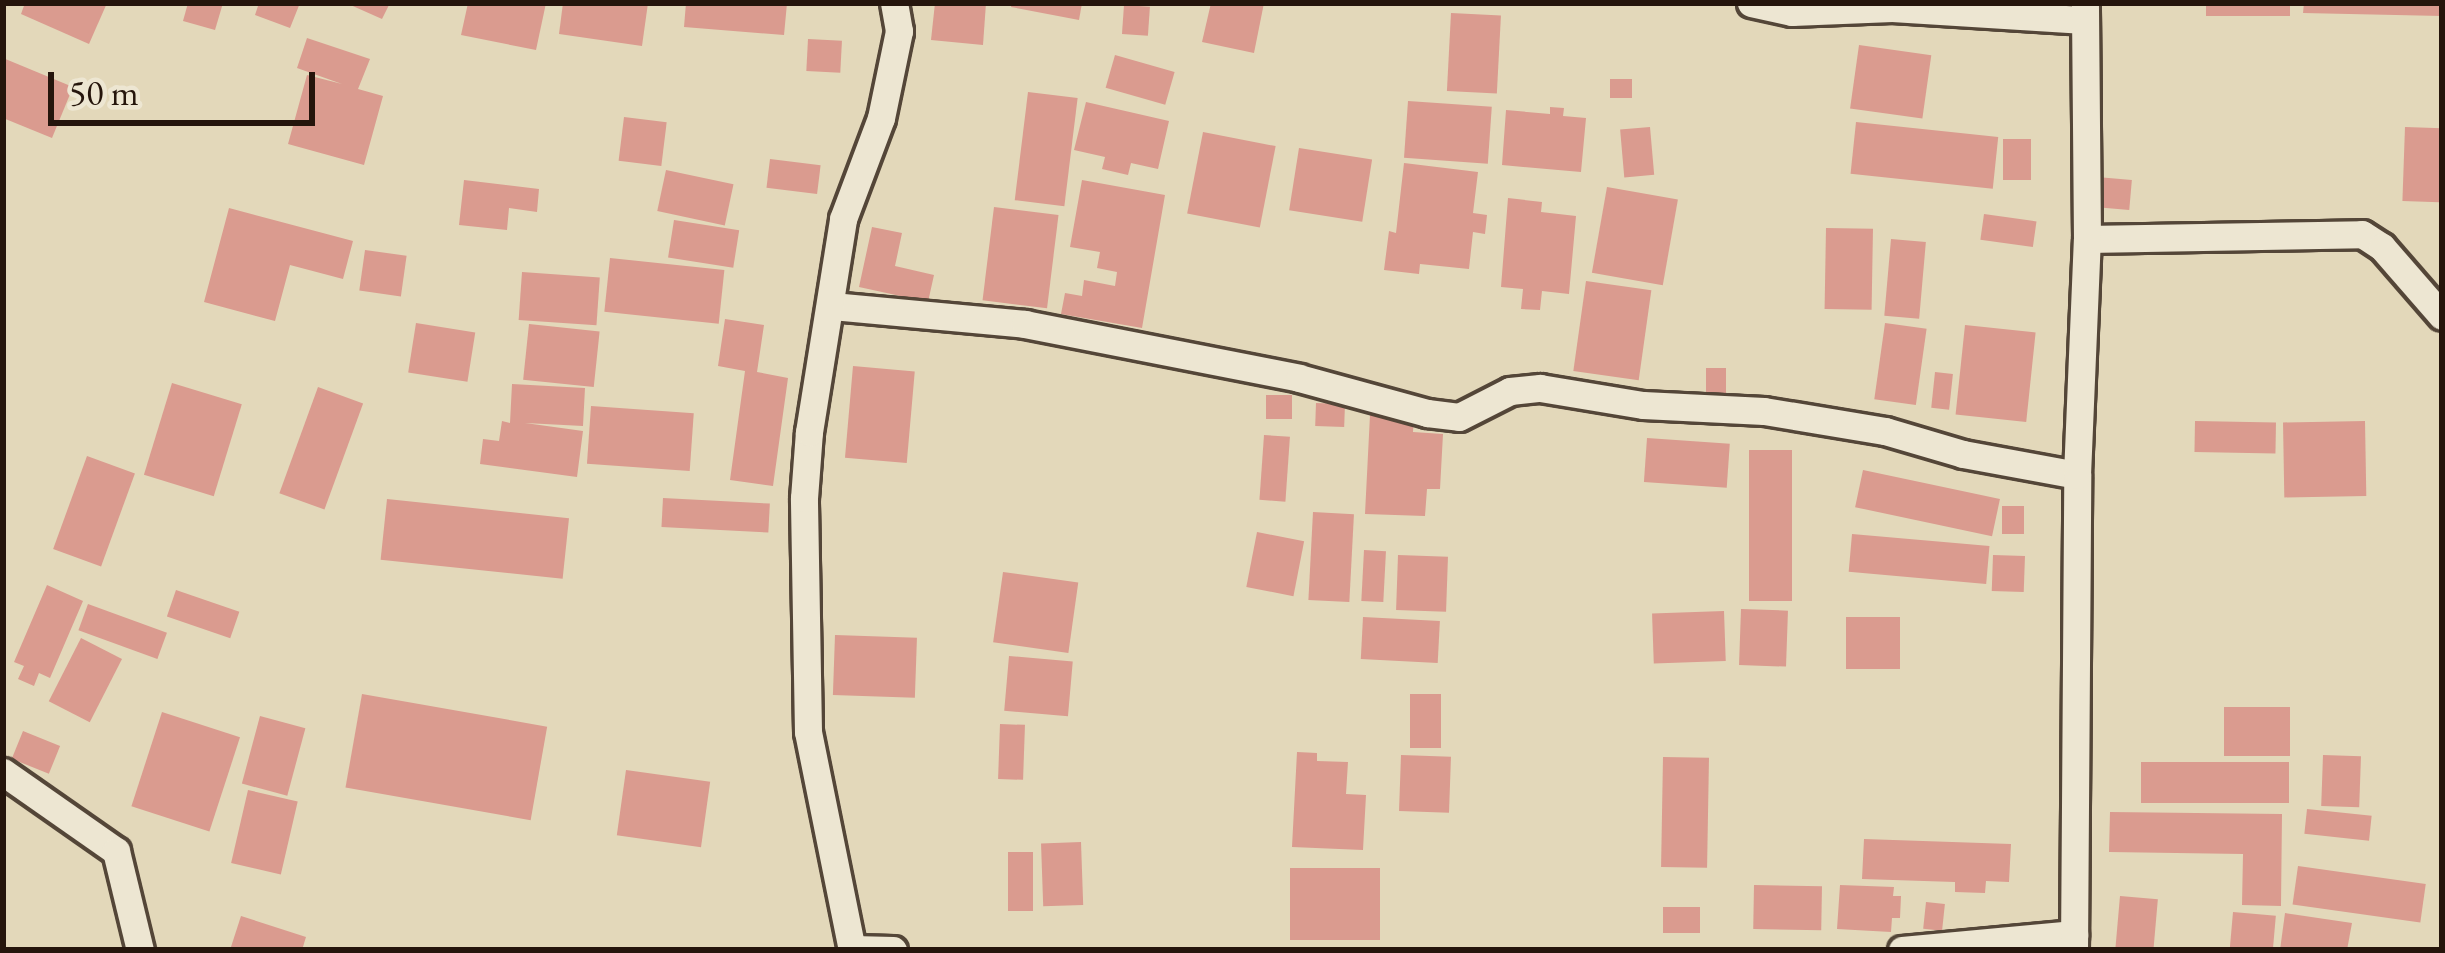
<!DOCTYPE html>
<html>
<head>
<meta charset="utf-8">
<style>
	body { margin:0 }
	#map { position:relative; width:2445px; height:953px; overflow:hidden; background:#e3d8ba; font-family:"EB Garamond",serif }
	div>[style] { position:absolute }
	.building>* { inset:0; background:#da9b8f; transform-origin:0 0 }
	.roads { filter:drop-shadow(3px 0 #544638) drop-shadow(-3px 0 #544638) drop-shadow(0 3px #544638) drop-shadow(0 -3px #544638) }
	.street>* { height:27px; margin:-13.5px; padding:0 13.5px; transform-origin:13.5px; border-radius:13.5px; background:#ede6d2 }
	span { translate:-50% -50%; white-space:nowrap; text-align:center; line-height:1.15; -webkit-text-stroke:9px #ede6d2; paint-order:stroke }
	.frame { position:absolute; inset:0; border:6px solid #25150c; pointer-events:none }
	.scale { position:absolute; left:48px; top:72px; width:267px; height:54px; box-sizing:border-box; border:6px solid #25150c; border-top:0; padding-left:15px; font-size:36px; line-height:42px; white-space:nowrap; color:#25150c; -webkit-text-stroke:9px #ede6d2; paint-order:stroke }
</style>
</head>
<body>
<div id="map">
	<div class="building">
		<i style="clip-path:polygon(25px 3px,107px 3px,89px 44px,21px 14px)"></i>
		<i style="clip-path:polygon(188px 3px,223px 3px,215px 30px,183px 21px)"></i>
		<i style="clip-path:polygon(259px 3px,300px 3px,290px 28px,255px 15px)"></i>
		<i style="clip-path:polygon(346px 3px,390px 3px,382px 19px)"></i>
		<i style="clip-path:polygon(468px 3px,546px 3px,536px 50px,461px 35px)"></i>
		<i style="clip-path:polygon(563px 3px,648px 3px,642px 46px,559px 34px)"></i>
		<i style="clip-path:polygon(686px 3px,787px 3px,784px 35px,684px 27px)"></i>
		<i style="clip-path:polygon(935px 3px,986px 3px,983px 45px,931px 40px)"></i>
		<i style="clip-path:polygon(1012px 3px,1082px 3px,1079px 20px,1011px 7px)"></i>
		<i style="clip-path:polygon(1211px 3px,1264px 3px,1254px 53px,1202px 42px)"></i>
		<i style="left:2206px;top:3px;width:84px;height:13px"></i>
		<i style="clip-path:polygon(2304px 3px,2442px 3px,2442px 16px,2303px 13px)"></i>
		<i style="left:1124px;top:5px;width:26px;height:29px;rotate:4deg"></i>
		<i style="left:1451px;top:13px;width:50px;height:78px;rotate:3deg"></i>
		<i style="clip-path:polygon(307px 38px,370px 59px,358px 89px,383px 96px,364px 165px,288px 144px,307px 75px,342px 84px,297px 68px)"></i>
		<i style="left:808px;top:39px;width:34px;height:32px;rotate:3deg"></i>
		<i style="left:1859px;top:45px;width:73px;height:64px;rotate:8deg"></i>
		<i style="left:1115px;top:55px;width:62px;height:34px;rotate:16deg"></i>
		<i style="clip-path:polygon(3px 58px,73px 87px,52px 138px,3px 118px)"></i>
		<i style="left:1632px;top:79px;width:19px;height:22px;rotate:90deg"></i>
		<i style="left:1028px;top:92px;width:50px;height:109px;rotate:7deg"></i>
		<i style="left:1408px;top:101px;width:84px;height:57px;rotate:4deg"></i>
		<i style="clip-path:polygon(1086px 102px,1169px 121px,1158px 169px,1131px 163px,1128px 175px,1102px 169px,1105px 157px,1074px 150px)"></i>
		<i style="clip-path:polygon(1550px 107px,1564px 108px,1563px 116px,1586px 118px,1581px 172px,1502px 165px,1506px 110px,1550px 114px)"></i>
		<i style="left:624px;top:117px;width:43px;height:44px;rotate:7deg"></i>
		<i style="left:1856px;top:122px;width:143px;height:52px;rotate:6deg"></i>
		<i style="left:1650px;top:127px;width:48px;height:30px;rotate:85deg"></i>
		<i style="left:2405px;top:127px;width:37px;height:74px;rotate:2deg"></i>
		<i style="left:1203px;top:132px;width:74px;height:83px;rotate:11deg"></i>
		<i style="left:2003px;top:139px;width:28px;height:41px"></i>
		<i style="left:1299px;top:148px;width:74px;height:63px;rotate:9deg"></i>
		<i style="left:770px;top:159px;width:51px;height:29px;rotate:7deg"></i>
		<i style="clip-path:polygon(1404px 163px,1478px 172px,1473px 213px,1487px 215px,1485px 234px,1473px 232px,1469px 269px,1420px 264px,1419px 274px,1384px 270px,1389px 231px,1396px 233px)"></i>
		<i style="left:666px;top:170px;width:69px;height:42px;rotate:12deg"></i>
		<i style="left:2097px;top:177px;width:35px;height:30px;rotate:5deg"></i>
		<i style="clip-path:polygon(464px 180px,539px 189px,537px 212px,509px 208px,507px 230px,459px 225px)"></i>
		<i style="clip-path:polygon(1082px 180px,1165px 195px,1142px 328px,1061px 314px,1065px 293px,1082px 296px,1084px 280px,1115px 286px,1117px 272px,1097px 268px,1100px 252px,1070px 247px)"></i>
		<i style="left:1607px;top:187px;width:72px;height:87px;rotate:10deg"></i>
		<i style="clip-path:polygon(1508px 198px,1542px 202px,1541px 212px,1576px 216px,1569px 294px,1542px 291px,1540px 310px,1521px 309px,1523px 289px,1501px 287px)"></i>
		<i style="left:994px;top:207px;width:65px;height:94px;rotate:7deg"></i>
		<i style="clip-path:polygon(229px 208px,353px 241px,343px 279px,290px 265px,275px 321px,204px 302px)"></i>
		<i style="left:1984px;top:214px;width:53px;height:26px;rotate:8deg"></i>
		<i style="left:674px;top:220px;width:66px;height:38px;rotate:9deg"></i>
		<i style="clip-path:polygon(872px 227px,902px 233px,895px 266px,934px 275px,928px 302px,859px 287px)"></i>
		<i style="left:1826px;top:228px;width:47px;height:81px;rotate:1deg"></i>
		<i style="left:1891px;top:239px;width:35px;height:77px;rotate:5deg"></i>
		<i style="left:365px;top:250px;width:42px;height:41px;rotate:8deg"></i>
		<i style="left:610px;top:258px;width:115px;height:54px;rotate:6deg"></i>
		<i style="left:522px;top:272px;width:78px;height:48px;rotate:4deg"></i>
		<i style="left:1586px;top:281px;width:66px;height:91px;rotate:8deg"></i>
		<i style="clip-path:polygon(725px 319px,764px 325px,757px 372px,788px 378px,773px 486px,730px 480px,745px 371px,718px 366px)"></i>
		<i style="left:416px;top:323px;width:60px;height:50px;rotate:9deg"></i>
		<i style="left:1885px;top:323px;width:42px;height:77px;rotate:8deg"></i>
		<i style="left:529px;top:324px;width:71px;height:56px;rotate:6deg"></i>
		<i style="left:1965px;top:325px;width:71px;height:90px;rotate:6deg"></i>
		<i style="left:853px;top:366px;width:62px;height:92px;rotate:5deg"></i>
		<i style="left:1706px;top:368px;width:20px;height:29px"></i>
		<i style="left:1935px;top:372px;width:18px;height:36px;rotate:6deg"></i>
		<i style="left:172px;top:383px;width:73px;height:96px;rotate:17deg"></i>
		<i style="clip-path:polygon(512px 384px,585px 388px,583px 426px,525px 423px,583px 431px,577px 477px,480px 464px,483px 439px,499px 441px,502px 421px,510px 423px)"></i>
		<i style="left:318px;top:387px;width:48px;height:113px;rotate:20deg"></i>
		<i style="left:1292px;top:395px;width:24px;height:26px;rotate:90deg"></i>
		<i style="left:1316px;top:403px;width:29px;height:23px;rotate:2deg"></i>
		<i style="left:591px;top:406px;width:103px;height:58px;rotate:4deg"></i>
		<i style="clip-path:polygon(1370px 415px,1414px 416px,1413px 432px,1443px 434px,1440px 489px,1427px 489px,1425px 516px,1365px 514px)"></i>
		<i style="left:2195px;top:421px;width:81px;height:31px;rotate:1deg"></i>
		<i style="left:2365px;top:421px;width:75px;height:82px;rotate:89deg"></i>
		<i style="left:1264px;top:435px;width:26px;height:65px;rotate:4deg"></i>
		<i style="left:1647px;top:438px;width:83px;height:44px;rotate:4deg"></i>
		<i style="left:1749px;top:450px;width:43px;height:151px"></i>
		<i style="left:87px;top:456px;width:51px;height:99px;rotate:20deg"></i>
		<i style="left:1863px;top:470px;width:140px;height:38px;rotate:12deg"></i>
		<i style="left:663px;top:498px;width:107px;height:29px;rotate:3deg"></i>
		<i style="left:387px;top:499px;width:183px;height:61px;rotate:6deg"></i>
		<i style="left:2002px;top:506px;width:22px;height:28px"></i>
		<i style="left:1313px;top:512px;width:41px;height:88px;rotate:3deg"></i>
		<i style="left:1257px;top:532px;width:48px;height:56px;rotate:11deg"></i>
		<i style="left:1852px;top:534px;width:138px;height:38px;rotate:5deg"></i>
		<i style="left:1364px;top:550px;width:22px;height:51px;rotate:3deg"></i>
		<i style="left:1398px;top:555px;width:50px;height:55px;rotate:2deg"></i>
		<i style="left:1993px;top:555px;width:32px;height:36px;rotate:2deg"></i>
		<i style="left:1003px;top:572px;width:76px;height:71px;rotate:8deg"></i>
		<i style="clip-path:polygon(47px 585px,83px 601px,50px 678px,39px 673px,34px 686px,18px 679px,24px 666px,14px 662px)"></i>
		<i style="left:176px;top:590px;width:67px;height:28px;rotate:19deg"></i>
		<i style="left:88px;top:604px;width:84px;height:28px;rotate:20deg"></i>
		<i style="left:1741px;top:609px;width:47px;height:56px;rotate:2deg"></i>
		<i style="left:1724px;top:611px;width:50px;height:72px;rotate:88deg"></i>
		<i style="left:1363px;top:617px;width:77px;height:42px;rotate:3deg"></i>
		<i style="left:1846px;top:617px;width:54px;height:52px"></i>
		<i style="left:835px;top:635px;width:82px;height:60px;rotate:2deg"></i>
		<i style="left:81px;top:638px;width:46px;height:71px;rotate:27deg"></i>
		<i style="left:1009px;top:656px;width:64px;height:55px;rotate:5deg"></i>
		<i style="left:362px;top:694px;width:188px;height:95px;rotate:10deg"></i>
		<i style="left:1410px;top:694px;width:31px;height:54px"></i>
		<i style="left:2224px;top:707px;width:66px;height:49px"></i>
		<i style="left:162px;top:712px;width:82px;height:99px;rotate:18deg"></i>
		<i style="left:260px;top:716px;width:47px;height:70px;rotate:15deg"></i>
		<i style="left:1000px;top:724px;width:25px;height:55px;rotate:2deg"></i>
		<i style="left:23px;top:731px;width:40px;height:30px;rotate:22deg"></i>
		<i style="clip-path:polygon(1297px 752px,1317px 753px,1317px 761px,1348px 762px,1346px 794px,1366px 795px,1363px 850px,1292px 847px)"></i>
		<i style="left:1401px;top:755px;width:50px;height:56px;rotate:2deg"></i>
		<i style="left:2323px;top:755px;width:38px;height:51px;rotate:2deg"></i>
		<i style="left:1663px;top:757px;width:46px;height:110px;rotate:1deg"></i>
		<i style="left:2141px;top:762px;width:148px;height:41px"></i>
		<i style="left:626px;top:770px;width:85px;height:66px;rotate:8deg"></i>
		<i style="left:248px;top:790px;width:51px;height:75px;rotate:13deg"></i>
		<i style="left:2307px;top:809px;width:65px;height:25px;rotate:6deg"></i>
		<i style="clip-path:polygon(2110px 812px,2282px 814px,2281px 906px,2242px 905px,2243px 854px,2109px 852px)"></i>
		<i style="clip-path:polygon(1864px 839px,2011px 844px,2009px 882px,1986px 881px,1985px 893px,1955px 892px,1955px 882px,1862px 879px)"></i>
		<i style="left:1081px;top:842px;width:63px;height:40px;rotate:88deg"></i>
		<i style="left:1008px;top:852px;width:25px;height:59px"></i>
		<i style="left:2298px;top:866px;width:129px;height:39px;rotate:8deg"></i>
		<i style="left:1380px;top:868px;width:72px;height:90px;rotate:90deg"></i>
		<i style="left:1754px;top:885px;width:68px;height:44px;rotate:1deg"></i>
		<i style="clip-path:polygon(1840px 885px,1894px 887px,1893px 896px,1901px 896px,1900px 918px,1892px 918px,1891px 932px,1837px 929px)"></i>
		<i style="left:2120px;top:896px;width:38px;height:54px;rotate:5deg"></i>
		<i style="left:1926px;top:902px;width:19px;height:27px;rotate:6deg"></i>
		<i style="left:1700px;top:907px;width:26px;height:37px;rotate:90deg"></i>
		<i style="left:2233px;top:912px;width:43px;height:38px;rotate:5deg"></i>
		<i style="clip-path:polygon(2285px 913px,2352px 923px,2347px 950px,2280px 950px)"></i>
		<i style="clip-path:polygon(241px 916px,306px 937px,302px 950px,230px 950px)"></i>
	</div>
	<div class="roads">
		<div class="street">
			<i style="left:1751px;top:3px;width:42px;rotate:12.4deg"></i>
			<i style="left:1792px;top:12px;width:100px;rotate:-2.3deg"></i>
			<i style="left:1892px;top:8px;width:193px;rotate:3.6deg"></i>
			<i style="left:2087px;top:239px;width:275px;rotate:-1deg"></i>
			<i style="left:2362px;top:234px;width:24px;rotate:33deg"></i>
			<i style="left:2382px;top:247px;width:91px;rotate:49deg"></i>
			<i style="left:832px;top:306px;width:194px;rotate:5.3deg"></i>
			<i style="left:1025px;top:324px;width:279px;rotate:11.1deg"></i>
			<i style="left:1299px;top:378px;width:133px;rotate:15.3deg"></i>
			<i style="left:1427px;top:413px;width:32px;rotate:7deg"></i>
			<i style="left:1459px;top:417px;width:57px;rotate:-27deg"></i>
			<i style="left:1510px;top:391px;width:30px;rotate:-6deg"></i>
			<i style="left:1540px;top:388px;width:104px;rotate:9.4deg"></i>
			<i style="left:1643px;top:405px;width:121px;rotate:2.8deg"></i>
			<i style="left:1764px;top:411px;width:123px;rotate:9.4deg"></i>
			<i style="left:1885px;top:431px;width:81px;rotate:16.4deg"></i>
			<i style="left:1963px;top:454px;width:116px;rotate:10.4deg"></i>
			<i style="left:3px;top:772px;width:138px;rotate:35deg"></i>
			<i style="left:116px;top:851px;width:102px;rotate:76.4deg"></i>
			<i style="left:852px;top:949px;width:41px;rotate:1.4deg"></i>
			<i style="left:852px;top:950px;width:222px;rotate:-101.4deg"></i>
			<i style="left:808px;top:732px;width:234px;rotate:-91deg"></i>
			<i style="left:804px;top:498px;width:66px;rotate:-85.7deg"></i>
			<i style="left:809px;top:432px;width:216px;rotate:-80.9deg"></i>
			<i style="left:843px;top:219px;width:108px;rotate:-69.4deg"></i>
			<i style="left:881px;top:118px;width:89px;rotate:-78.3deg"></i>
			<i style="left:899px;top:31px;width:28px;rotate:-100deg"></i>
			<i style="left:1902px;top:950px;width:173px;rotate:-5.3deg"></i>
			<i style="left:2074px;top:950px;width:475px;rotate:-89.6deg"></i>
			<i style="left:2077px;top:475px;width:236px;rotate:-87.6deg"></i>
			<i style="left:2087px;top:239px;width:236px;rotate:-90.5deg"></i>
		</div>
	</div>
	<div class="frame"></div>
	<div class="scale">50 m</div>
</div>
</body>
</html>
